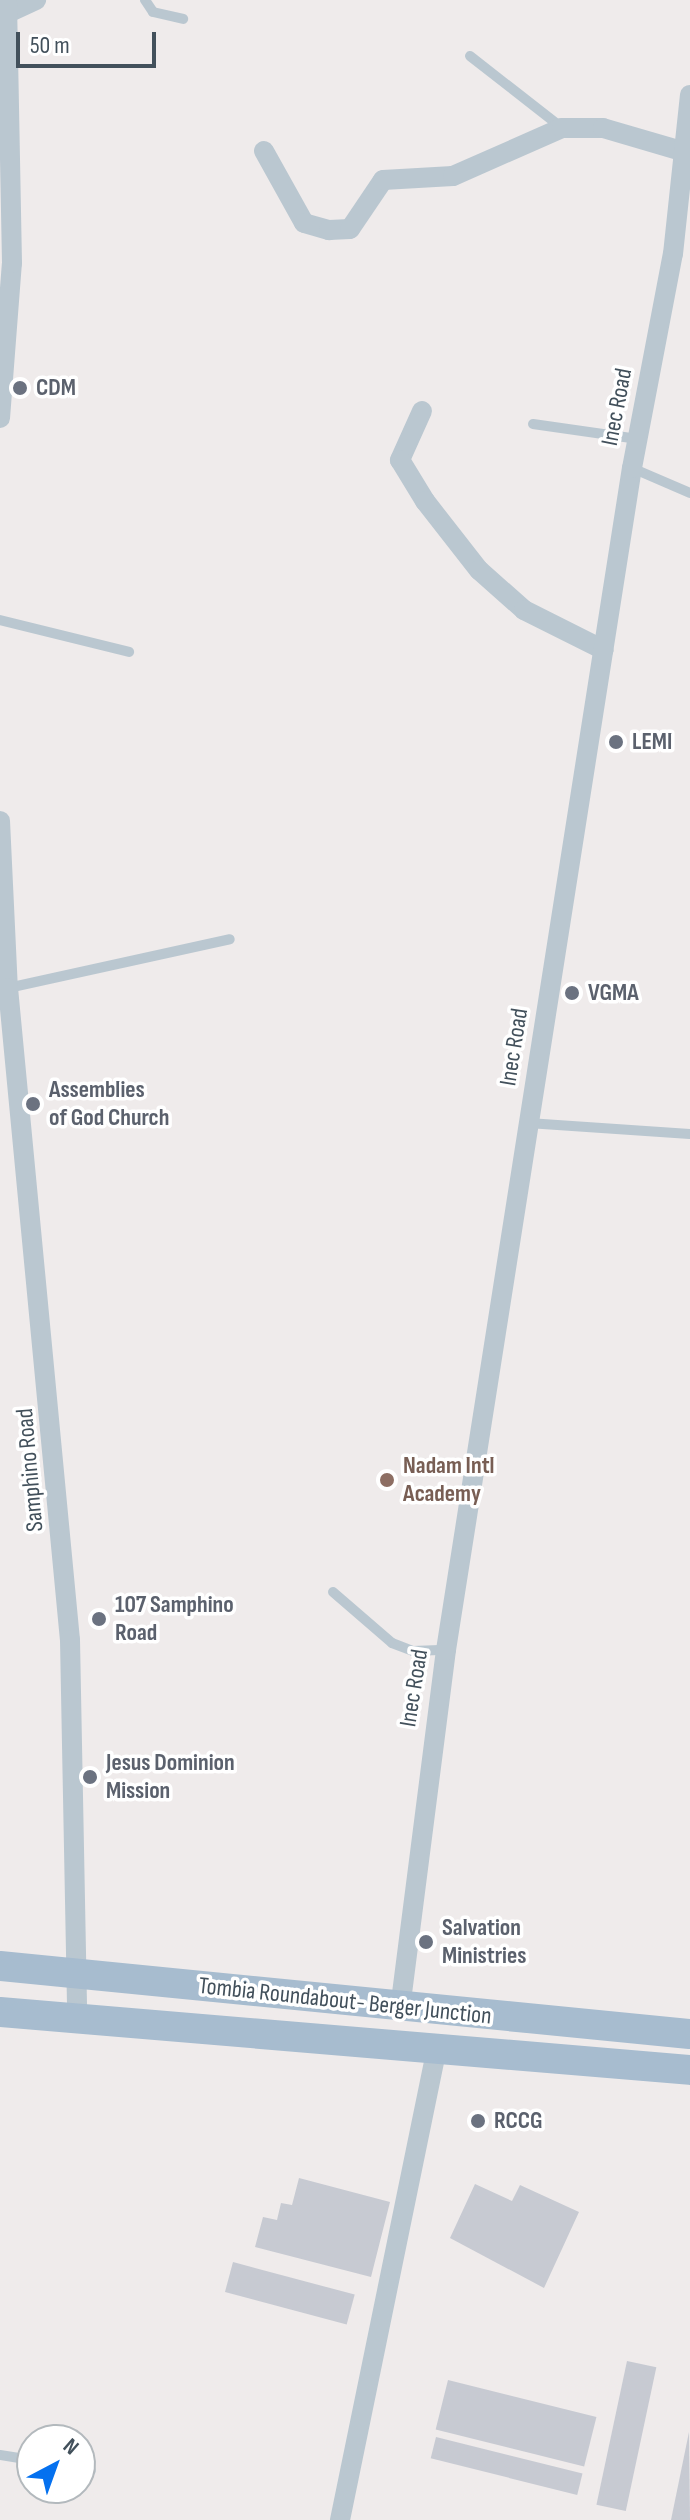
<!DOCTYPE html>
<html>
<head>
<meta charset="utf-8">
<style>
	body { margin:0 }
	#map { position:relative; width:690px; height:2520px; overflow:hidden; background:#efebeb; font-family:"Sofia Sans Condensed",sans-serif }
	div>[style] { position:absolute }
	.building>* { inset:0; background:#c7cad2; transform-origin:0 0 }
	.service>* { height:10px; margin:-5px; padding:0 5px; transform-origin:5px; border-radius:5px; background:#bac7d0 }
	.minor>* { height:20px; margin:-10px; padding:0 10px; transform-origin:10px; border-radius:10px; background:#bac7d0 }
	.primary>* { height:30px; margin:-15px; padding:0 15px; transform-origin:15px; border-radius:15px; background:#a7bccf }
	.dots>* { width:22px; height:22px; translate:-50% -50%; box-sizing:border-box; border:4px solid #fff; border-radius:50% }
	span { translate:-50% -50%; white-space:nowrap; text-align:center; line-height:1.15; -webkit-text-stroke:7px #fff; paint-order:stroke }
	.worship-label { font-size:24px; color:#5b616d; font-weight:700 }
	.left { translate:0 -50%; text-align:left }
	.street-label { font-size:24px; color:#42505b }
	.education-label { font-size:24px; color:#785e54; font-weight:700 }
	.north { position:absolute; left:16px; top:2424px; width:80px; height:80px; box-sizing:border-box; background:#fff; border:2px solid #b3b9bd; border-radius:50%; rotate:41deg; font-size:22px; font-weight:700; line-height:32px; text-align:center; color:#42505b }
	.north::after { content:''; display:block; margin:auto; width:28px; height:36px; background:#0571ef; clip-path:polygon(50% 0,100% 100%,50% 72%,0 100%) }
	.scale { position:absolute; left:16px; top:32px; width:140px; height:36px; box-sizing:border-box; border:4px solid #42505b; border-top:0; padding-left:10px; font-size:24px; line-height:28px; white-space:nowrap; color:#42505b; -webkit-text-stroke:6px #fff; paint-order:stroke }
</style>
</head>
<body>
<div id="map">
	<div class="building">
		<i style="clip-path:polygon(299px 2178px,390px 2202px,371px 2277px,255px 2247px,263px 2217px,277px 2220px,281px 2203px,292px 2205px)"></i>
		<i style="clip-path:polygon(475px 2184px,512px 2201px,520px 2185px,579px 2212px,544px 2288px,450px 2238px)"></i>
		<i style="left:233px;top:2262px;width:126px;height:31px;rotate:15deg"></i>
		<i style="left:627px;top:2361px;width:30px;height:147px;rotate:12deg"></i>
		<i style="left:448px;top:2380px;width:153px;height:51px;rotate:14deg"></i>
		<i style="clip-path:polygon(689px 2432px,690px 2520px,671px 2520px)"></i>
		<i style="left:436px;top:2437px;width:151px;height:22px;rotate:14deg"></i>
	</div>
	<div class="service">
		<i style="left:145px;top:0;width:14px;rotate:56deg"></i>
		<i style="left:153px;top:12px;width:31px;rotate:13deg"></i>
		<i style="left:470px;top:56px;width:117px;rotate:38deg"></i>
		<i style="left:533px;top:424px;width:106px;rotate:8.1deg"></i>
		<i style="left:632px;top:468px;width:63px;rotate:23.3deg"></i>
		<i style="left:0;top:620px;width:133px;rotate:13.9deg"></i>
		<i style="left:8px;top:988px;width:227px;rotate:-12.4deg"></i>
		<i style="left:528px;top:1123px;width:162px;rotate:3.9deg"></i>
		<i style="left:333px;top:1592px;width:78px;rotate:40.8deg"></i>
		<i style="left:392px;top:1643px;width:22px;rotate:21deg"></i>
		<i style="left:413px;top:1651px;width:33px;rotate:-2deg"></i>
		<i style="left:0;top:2455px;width:32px;rotate:9deg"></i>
		<i style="left:80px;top:2469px;width:11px;rotate:10deg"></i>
	</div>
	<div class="minor">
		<i style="left:8px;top:13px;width:31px;rotate:-25deg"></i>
		<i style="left:264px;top:151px;width:82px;rotate:60.9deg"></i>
		<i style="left:304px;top:223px;width:26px;rotate:16deg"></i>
		<i style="left:329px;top:230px;width:21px;rotate:-3deg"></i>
		<i style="left:350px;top:229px;width:59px;rotate:-56deg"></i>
		<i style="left:383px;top:180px;width:70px;rotate:-3.3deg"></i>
		<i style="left:453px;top:176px;width:119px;rotate:-23.8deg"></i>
		<i style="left:562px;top:128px;width:41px"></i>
		<i style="left:603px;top:128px;width:85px;rotate:16.3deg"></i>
		<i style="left:422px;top:411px;width:54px;rotate:114.2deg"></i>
		<i style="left:400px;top:460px;width:48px;rotate:58.6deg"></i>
		<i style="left:425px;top:501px;width:88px;rotate:52deg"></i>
		<i style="left:479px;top:570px;width:60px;rotate:41.6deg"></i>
		<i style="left:524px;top:610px;width:89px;rotate:26.6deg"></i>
		<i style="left:0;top:418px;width:155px;rotate:-85.6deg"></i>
		<i style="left:12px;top:263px;width:263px;rotate:-91.1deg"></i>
		<i style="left:0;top:821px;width:167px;rotate:87.3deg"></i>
		<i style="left:8px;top:988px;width:655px;rotate:84.57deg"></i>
		<i style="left:70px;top:1640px;width:379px;rotate:88.9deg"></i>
		<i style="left:400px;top:2009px;width:362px;rotate:-82.7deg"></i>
		<i style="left:446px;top:1650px;width:1197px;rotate:-81.06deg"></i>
		<i style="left:632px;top:468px;width:218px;rotate:-79.2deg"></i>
		<i style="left:673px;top:254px;width:160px;rotate:-83.9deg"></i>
		<i style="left:340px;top:2520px;width:481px;rotate:-78.4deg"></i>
	</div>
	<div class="primary">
		<i style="left:0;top:1966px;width:693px;rotate:5.63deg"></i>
		<i style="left:0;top:2012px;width:692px;rotate:4.8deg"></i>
	</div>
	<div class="dots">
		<i style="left:20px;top:388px;background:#6b7280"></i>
		<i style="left:616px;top:742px;background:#6b7280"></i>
		<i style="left:572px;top:993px;background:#6b7280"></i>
		<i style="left:33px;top:1104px;background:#6b7280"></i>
		<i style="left:387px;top:1480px;background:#8d6e63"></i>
		<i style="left:99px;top:1619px;background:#6b7280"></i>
		<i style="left:90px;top:1777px;background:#6b7280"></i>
		<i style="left:426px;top:1942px;background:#6b7280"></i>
		<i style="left:478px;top:2121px;background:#6b7280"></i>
	</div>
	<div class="worship-label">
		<span class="left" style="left:36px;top:388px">CDM</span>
		<span class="left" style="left:632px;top:742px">LEMI</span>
		<span class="left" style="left:588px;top:993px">VGMA</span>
		<span class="left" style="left:49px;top:1104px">Assemblies<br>of God Church</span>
		<span class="left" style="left:115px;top:1619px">107 Samphino<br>Road</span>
		<span class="left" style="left:106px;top:1777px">Jesus Dominion<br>Mission</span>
		<span class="left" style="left:442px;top:1942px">Salvation<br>Ministries</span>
		<span class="left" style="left:494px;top:2121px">RCCG</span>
	</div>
	<div class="street-label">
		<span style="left:617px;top:407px;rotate:-79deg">Inec Road</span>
		<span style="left:514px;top:1047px;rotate:-81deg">Inec Road</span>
		<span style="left:30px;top:1470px;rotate:-95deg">Samphino Road</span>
		<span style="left:414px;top:1688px;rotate:-81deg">Inec Road</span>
		<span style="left:345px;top:2001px;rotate:6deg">Tombia Roundabout- Berger Junction</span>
	</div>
	<div class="education-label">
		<span class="left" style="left:403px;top:1480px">Nadam Intl<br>Academy</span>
	</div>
	<div class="north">N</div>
	<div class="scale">50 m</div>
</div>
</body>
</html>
